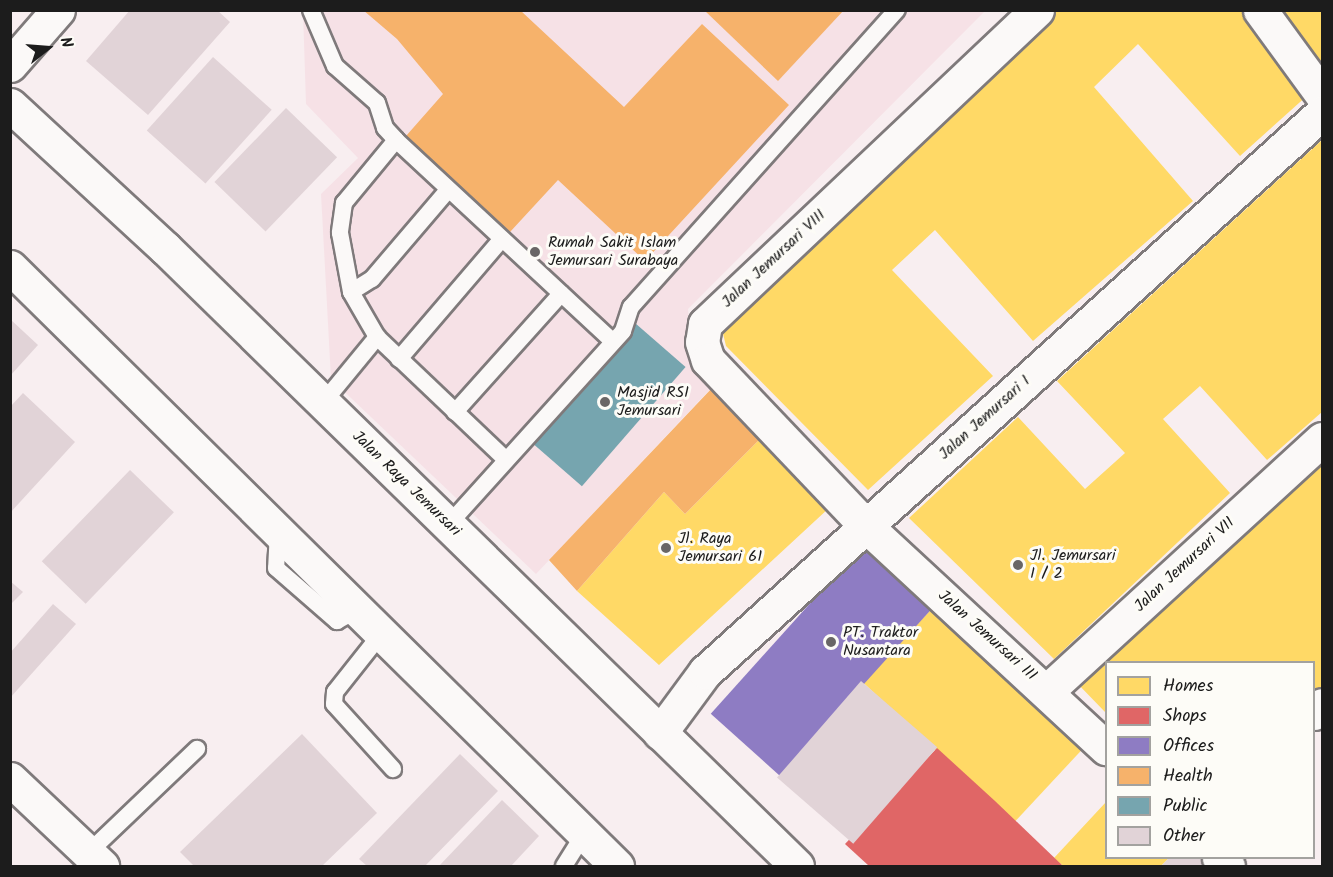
<!DOCTYPE html>
<html>
<head>
<meta charset="utf-8">
<style>
	body { margin:0 }
	#map { position:relative; width:1333px; height:877px; overflow:hidden; background:#f8eef0; font-family:Kalam,sans-serif }
	div>[style] { position:absolute }
	.built>* { inset:0; background:#f6e1e6 }
	.homes>* { inset:0; background:#ffd966; transform-origin:0 0 }
	.shops>* { inset:0; background:#e06666 }
	.offices>* { inset:0; background:#8e7cc3; transform-origin:0 0 }
	.health>* { inset:0; background:#f6b26b }
	.public>* { inset:0; background:#76a5af; transform-origin:0 0 }
	.building>* { inset:0; background:#e1d3d7; transform-origin:0 0 }
	.roads { filter:drop-shadow(2px 0 #7f7a7b) drop-shadow(-2px 0 #7f7a7b) drop-shadow(0 2px #7f7a7b) drop-shadow(0 -2px #7f7a7b) }
	.service>* { height:16px; margin:-8px; padding:0 8px; transform-origin:8px; border-radius:8px; background:#fbf9f8 }
	.minor>* { height:33px; margin:-16.5px; padding:0 16.5px; transform-origin:16.5px; border-radius:16.5px; background:#fbf9f8 }
	.primary>* { height:33px; margin:-16.5px; padding:0 16.5px; transform-origin:16.5px; border-radius:16.5px; background:#fbf9f8 }
	.dots>* { width:16px; height:16px; translate:-50% -50%; box-sizing:border-box; border:3px solid #fdfcf7; border-radius:50% }
	span { translate:-50% -50%; white-space:nowrap; text-align:center; line-height:1.15; -webkit-text-stroke:6px #fdfcf7; paint-order:stroke }
	.poi-label { font-size:16px; color:#1c1c1c }
	.left { translate:0 -50%; text-align:left }
	.street-label { font-size:16px; color:#1c1c1c }
	.frame { position:absolute; inset:0; border:12px solid #1c1c1c; pointer-events:none }
	.legend { position:absolute; left:1105px; top:661px; width:210px; height:198px; box-sizing:border-box; background:#fdfcf7; border:2px solid #a3a29f; margin:0; padding:8px 10px; list-style:none; font-size:18px; color:#1c1c1c }
	.legend li { display:flex; align-items:center; gap:12px; height:30px }
	.legend b { width:30px; border:2px solid #a3a29f }
	.north { position:absolute; left:18px; top:18px; width:60px; height:60px; -webkit-text-stroke:4px #fdfcf7; paint-order:stroke; rotate:73deg; font-size:16px; font-weight:700; line-height:24px; text-align:center; color:#1c1c1c }
	.north::after { content:''; display:block; margin:auto; width:21px; height:27px; background:#1c1c1c; clip-path:polygon(50% 0,100% 100%,50% 72%,0 100%) }
</style>
</head>
<body>
<div id="map">
	<div class="built">
		<i style="clip-path:polygon(303px 11px,985px 11px,688px 309px,692px 354px,717px 382px,536px 574px,331px 379px,321px 194px,358px 158px,306px 104px)"></i>
	</div>
	<div class="homes">
		<i style="clip-path:polygon(1047px 10px,1249px 10px,1309px 94px,1240px 156px,1138px 44px,1094px 87px,1193px 201px,1033px 341px,935px 230px,892px 270px,993px 376px,868px 490px,726px 346px,720px 321px)"></i>
		<i style="clip-path:polygon(1280px 10px,1322px 10px,1322px 63px)"></i>
		<i style="clip-path:polygon(1322px 140px,1322px 412px,1267px 460px,1200px 386px,1163px 419px,1230px 493px,1054px 659px,909px 518px,1018px 417px,1085px 489px,1125px 453px,1057px 381px)"></i>
		<i style="clip-path:polygon(762px 437px,829px 508px,659px 665px,577px 591px,664px 492px,685px 514px)"></i>
		<i style="clip-path:polygon(1322px 453px,1322px 687px,1314px 696px,1314px 662px,1106px 662px,1106px 713px,1074px 680px)"></i>
		<i style="left:938px;top:602px;width:206px;height:110px;rotate:43deg"></i>
		<i style="clip-path:polygon(1106px 802px,1106px 858px,1169px 858px,1161px 866px,1063px 866px,1054px 858px)"></i>
	</div>
	<div class="shops">
		<i style="clip-path:polygon(937px 748px,995px 801px,1063px 866px,869px 866px,845px 844px)"></i>
	</div>
	<div class="offices">
		<i style="left:868px;top:539px;width:94px;height:235px;rotate:42deg"></i>
	</div>
	<div class="health">
		<i style="clip-path:polygon(363px 10px,521px 11px,624px 107px,702px 24px,789px 105px,645px 261px,558px 180px,510px 232px,406px 136px,443px 94px,397px 39px)"></i>
		<i style="clip-path:polygon(704px 10px,844px 10px,778px 81px)"></i>
		<i style="clip-path:polygon(713px 387px,762px 437px,685px 514px,664px 492px,577px 591px,549px 560px)"></i>
	</div>
	<div class="public">
		<i style="left:635px;top:323px;width:67px;height:158px;rotate:41deg"></i>
	</div>
	<div class="building">
		<i style="clip-path:polygon(130px 10px,217px 10px,230px 22px,148px 115px,86px 61px)"></i>
		<i style="left:213px;top:57px;width:79px;height:99px;rotate:42deg"></i>
		<i style="left:286px;top:108px;width:71px;height:103px;rotate:44deg"></i>
		<i style="clip-path:polygon(10px 319px,38px 345px,10px 376px)"></i>
		<i style="clip-path:polygon(23px 393px,75px 442px,10px 513px,10px 407px)"></i>
		<i style="left:130px;top:470px;width:61px;height:127px;rotate:44deg"></i>
		<i style="clip-path:polygon(10px 581px,23px 592px,10px 605px)"></i>
		<i style="clip-path:polygon(53px 604px,76px 624px,10px 698px,10px 653px)"></i>
		<i style="left:861px;top:681px;width:101px;height:128px;rotate:41deg"></i>
		<i style="clip-path:polygon(302px 734px,377px 813px,322px 866px,194px 866px,180px 852px)"></i>
		<i style="clip-path:polygon(460px 754px,498px 791px,425px 866px,367px 866px,359px 859px)"></i>
		<i style="clip-path:polygon(502px 800px,539px 836px,511px 866px,439px 866px)"></i>
		<i style="clip-path:polygon(1169px 858px,1208px 858px,1217px 866px,1161px 866px)"></i>
	</div>
	<div class="roads">
		<div class="service">
			<i style="left:311px;top:10px;width:61px;rotate:66.8deg"></i>
			<i style="left:335px;top:66px;width:56px;rotate:41.4deg"></i>
			<i style="left:377px;top:103px;width:26px;rotate:72deg"></i>
			<i style="left:385px;top:128px;width:16px;rotate:47deg"></i>
			<i style="left:396px;top:140px;width:82px;rotate:129.5deg"></i>
			<i style="left:344px;top:203px;width:30px;rotate:98deg"></i>
			<i style="left:340px;top:233px;width:60px;rotate:79.4deg"></i>
			<i style="left:351px;top:292px;width:52px;rotate:60deg"></i>
			<i style="left:377px;top:337px;width:177px;rotate:43.6deg"></i>
			<i style="left:396px;top:140px;width:296px;rotate:42.9deg"></i>
			<i style="left:351px;top:292px;width:25px;rotate:-32deg"></i>
			<i style="left:372px;top:279px;width:117px;rotate:-49.5deg"></i>
			<i style="left:399px;top:359px;width:158px;rotate:-49.4deg"></i>
			<i style="left:322px;top:404px;width:87px;rotate:-50.6deg"></i>
			<i style="left:455px;top:412px;width:159px;rotate:-48.1deg"></i>
			<i style="left:448px;top:525px;width:261px;rotate:-47.9deg"></i>
			<i style="left:623px;top:331px;width:25px;rotate:-72deg"></i>
			<i style="left:631px;top:307px;width:399px;rotate:-48.2deg"></i>
			<i style="left:278px;top:532px;width:36px;rotate:93deg"></i>
			<i style="left:276px;top:568px;width:81px;rotate:41deg"></i>
			<i style="left:337px;top:621px;width:23px;rotate:-29deg"></i>
			<i style="left:381px;top:634px;width:74px;rotate:128.4deg"></i>
			<i style="left:335px;top:692px;width:12px;rotate:95deg"></i>
			<i style="left:334px;top:704px;width:88px;rotate:47.8deg"></i>
			<i style="left:88px;top:853px;width:151px;rotate:-43.7deg"></i>
			<i style="left:564px;top:866px;width:39px;rotate:-58deg"></i>
		</div>
		<div class="minor">
			<i style="left:1037px;top:10px;width:457px;rotate:136.6deg"></i>
			<i style="left:705px;top:324px;width:18px;rotate:99deg"></i>
			<i style="left:702px;top:342px;width:19px;rotate:72deg"></i>
			<i style="left:708px;top:360px;width:229px;rotate:46.4deg"></i>
			<i style="left:866px;top:526px;width:327px;rotate:42.8deg"></i>
			<i style="left:1260px;top:10px;width:105px;rotate:53.9deg"></i>
			<i style="left:10px;top:65px;width:73px;rotate:-48.9deg"></i>
			<i style="left:1047px;top:691px;width:373px;rotate:-42.5deg"></i>
			<i style="left:1314px;top:713px;width:11px;rotate:-45deg"></i>
			<i style="left:660px;top:733px;width:76px;rotate:-53.6deg"></i>
			<i style="left:705px;top:672px;width:833px;rotate:-42.18deg"></i>
			<i style="left:10px;top:779px;width:127px;rotate:43.4deg"></i>
			<i style="left:1219px;top:858px;width:12px;rotate:42deg"></i>
		</div>
		<div class="primary">
			<i style="left:10px;top:105px;width:211px;rotate:42.7deg"></i>
			<i style="left:165px;top:248px;width:884px;rotate:44.36deg"></i>
			<i style="left:10px;top:267px;width:853px;rotate:44.62deg"></i>
		</div>
	</div>
	<div class="dots">
		<i style="left:535px;top:252px;background:#696666"></i>
		<i style="left:605px;top:402px;background:#696666"></i>
		<i style="left:666px;top:548px;background:#696666"></i>
		<i style="left:1018px;top:565px;background:#696666"></i>
		<i style="left:831px;top:642px;background:#696666"></i>
	</div>
	<div class="poi-label">
		<span class="left" style="left:548px;top:252px">Rumah Sakit Islam<br>Jemursari Surabaya</span>
		<span class="left" style="left:617px;top:402px">Masjid RSI<br>Jemursari</span>
		<span class="left" style="left:678px;top:548px">Jl. Raya<br>Jemursari 61</span>
		<span class="left" style="left:1030px;top:565px">Jl. Jemursari<br>I / 2</span>
		<span class="left" style="left:843px;top:642px">PT. Traktor<br>Nusantara</span>
	</div>
	<div class="street-label">
		<span style="left:774px;top:259px;rotate:-43deg">Jalan Jemursari VIII</span>
		<span style="left:985px;top:418px;rotate:-42deg">Jalan Jemursari I</span>
		<span style="left:406px;top:484px;rotate:44deg">Jalan Raya Jemursari</span>
		<span style="left:1185px;top:565px;rotate:-43deg">Jalan Jemursari VII</span>
		<span style="left:987px;top:636px;rotate:42deg">Jalan Jemursari III</span>
	</div>
	<div class="frame"></div>
	<ul class="legend">
	<li><b style="height:16px;background:#ffd966"></b>Homes</li>
	<li><b style="height:16px;background:#e06666"></b>Shops</li>
	<li><b style="height:16px;background:#8e7cc3"></b>Offices</li>
	<li><b style="height:16px;background:#f6b26b"></b>Health</li>
	<li><b style="height:16px;background:#76a5af"></b>Public</li>
	<li><b style="height:16px;background:#e1d3d7"></b>Other</li>
	</ul>
	<div class="north">N</div>
</div>
</body>
</html>
